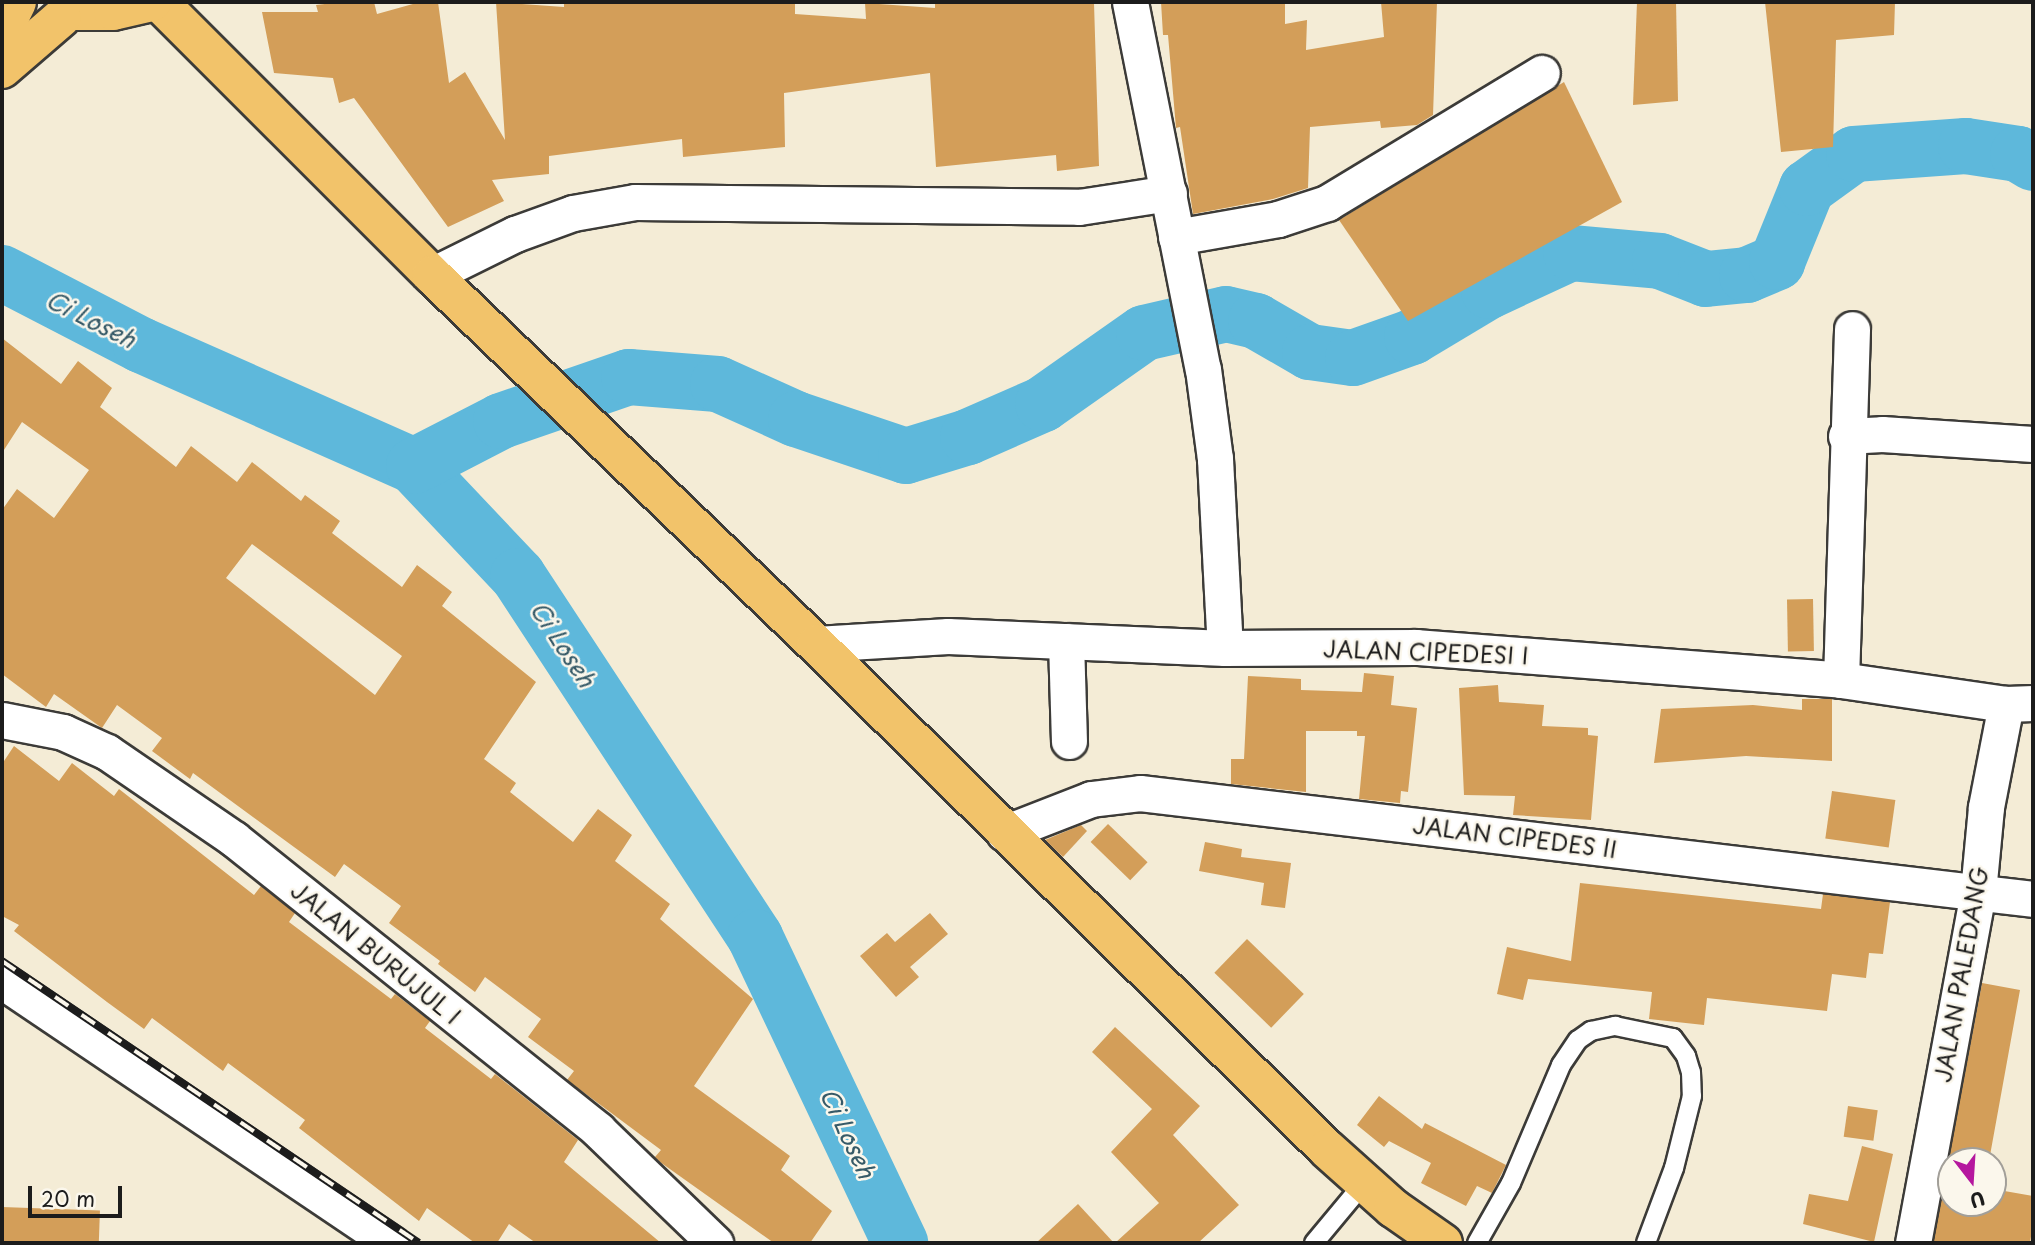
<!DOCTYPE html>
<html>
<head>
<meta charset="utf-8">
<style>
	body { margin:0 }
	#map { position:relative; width:2035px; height:1245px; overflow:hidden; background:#f4ecd6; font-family:"Playpen Sans",sans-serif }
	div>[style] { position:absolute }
	.river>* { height:56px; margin:-28px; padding:0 28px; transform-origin:28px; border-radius:28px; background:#5eb8db }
	.building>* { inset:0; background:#d39e59; transform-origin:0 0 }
	.roads { filter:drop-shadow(2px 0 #3c3b38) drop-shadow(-2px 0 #3c3b38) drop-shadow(0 2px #3c3b38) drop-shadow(0 -2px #3c3b38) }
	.lane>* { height:18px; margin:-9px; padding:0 9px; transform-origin:9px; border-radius:9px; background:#fff }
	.street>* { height:35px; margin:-17.5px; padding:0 17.5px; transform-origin:17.5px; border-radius:17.5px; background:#fff }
	.highway>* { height:38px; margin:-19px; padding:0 19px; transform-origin:19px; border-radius:19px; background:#f2c36a }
	.rail>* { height:8px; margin-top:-4px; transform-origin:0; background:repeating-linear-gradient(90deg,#fbf7ec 0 16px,#1c1c1c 0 32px); box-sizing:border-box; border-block:2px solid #1c1c1c }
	span { translate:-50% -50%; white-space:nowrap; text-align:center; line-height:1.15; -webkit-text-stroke:5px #fbf7ec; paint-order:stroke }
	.street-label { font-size:23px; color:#1c1c1c }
	.water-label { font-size:24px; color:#365a68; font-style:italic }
	.frame { position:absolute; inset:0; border:4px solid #1c1c1c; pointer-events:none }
	.north { position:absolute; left:1937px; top:1147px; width:70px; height:70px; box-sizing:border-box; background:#fbf7ec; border:2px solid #a29f99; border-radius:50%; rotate:163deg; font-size:19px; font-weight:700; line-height:28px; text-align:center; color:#1c1c1c }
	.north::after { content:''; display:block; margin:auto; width:24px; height:32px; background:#b5179e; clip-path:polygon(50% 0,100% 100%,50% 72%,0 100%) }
	.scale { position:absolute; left:28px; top:1186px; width:94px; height:32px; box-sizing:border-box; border:4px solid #1c1c1c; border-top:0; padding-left:9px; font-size:21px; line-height:24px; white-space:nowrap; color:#1c1c1c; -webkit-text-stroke:5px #fbf7ec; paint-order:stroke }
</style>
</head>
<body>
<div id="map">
	<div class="river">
		<i style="left:2px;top:273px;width:157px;rotate:27.4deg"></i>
		<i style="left:141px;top:345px;width:299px;rotate:23.9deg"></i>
		<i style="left:414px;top:466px;width:151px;rotate:46.6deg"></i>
		<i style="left:518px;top:576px;width:432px;rotate:56.7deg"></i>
		<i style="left:755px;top:937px;width:339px;rotate:64.6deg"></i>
		<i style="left:414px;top:466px;width:98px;rotate:-27.3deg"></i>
		<i style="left:501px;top:421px;width:135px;rotate:-19deg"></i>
		<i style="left:629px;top:377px;width:89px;rotate:4.5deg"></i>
		<i style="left:718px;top:384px;width:85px;rotate:24.2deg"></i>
		<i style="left:796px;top:419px;width:116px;rotate:18.6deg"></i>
		<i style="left:906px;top:456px;width:65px;rotate:-17deg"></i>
		<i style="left:968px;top:437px;width:82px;rotate:-23.7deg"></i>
		<i style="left:1043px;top:404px;width:123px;rotate:-35.1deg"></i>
		<i style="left:1144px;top:333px;width:84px;rotate:-13deg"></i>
		<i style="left:1226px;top:314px;width:31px;rotate:13deg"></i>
		<i style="left:1256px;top:321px;width:62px;rotate:29.9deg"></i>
		<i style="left:1310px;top:352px;width:43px;rotate:7.9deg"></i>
		<i style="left:1353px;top:358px;width:63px;rotate:-19.6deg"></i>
		<i style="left:1412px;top:337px;width:90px;rotate:-30.9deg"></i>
		<i style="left:1489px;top:291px;width:90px;rotate:-24.9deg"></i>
		<i style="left:1571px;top:253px;width:89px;rotate:5.1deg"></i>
		<i style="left:1660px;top:261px;width:49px;rotate:21.4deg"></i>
		<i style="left:1706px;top:279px;width:41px;rotate:-5.6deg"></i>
		<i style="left:1747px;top:275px;width:33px;rotate:-23deg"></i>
		<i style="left:1777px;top:262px;width:80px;rotate:-67.9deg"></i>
		<i style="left:1807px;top:188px;width:58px;rotate:-35.9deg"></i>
		<i style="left:1854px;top:154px;width:112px;rotate:-4.1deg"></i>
		<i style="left:1966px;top:146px;width:53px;rotate:8.7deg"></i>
		<i style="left:2018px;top:154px;width:17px;rotate:31deg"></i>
	</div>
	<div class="building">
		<i style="clip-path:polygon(342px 2px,374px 2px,377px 14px,420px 2px,438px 2px,449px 83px,465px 72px,505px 140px,496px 2px,564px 7px,564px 2px,795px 2px,795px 14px,866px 19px,865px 3px,935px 8px,935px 2px,1094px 3px,1099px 166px,1057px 171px,1056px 155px,936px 167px,930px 73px,784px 93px,785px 147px,683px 157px,682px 139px,549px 156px,549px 174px,492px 180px,504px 201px,448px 227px,354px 98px,339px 103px,333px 78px,274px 73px,262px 12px,318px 12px,316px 5px)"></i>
		<i style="clip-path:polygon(1161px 2px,1285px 2px,1285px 24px,1307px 20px,1306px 50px,1384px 37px,1381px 2px,1437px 2px,1433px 115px,1417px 125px,1381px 128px,1380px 121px,1310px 127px,1308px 188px,1273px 199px,1193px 214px,1180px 127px,1176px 128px,1168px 35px,1163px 35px)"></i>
		<i style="clip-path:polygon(1637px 2px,1676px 2px,1678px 101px,1633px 105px)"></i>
		<i style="clip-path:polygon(1765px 2px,1895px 2px,1894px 35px,1836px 40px,1833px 147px,1781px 152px)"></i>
		<i style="clip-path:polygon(1564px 82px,1622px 202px,1408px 321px,1339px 220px)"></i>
		<i style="clip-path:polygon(evenodd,2px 338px,61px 384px,78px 361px,112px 388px,100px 407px,176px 467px,191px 446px,237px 482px,252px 462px,301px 501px,305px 495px,340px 521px,332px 533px,402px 587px,417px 565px,452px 592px,442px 606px,536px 682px,484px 759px,516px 783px,510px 792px,573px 842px,598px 809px,632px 835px,615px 861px,670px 904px,660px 919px,753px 999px,694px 1086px,790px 1156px,781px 1170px,832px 1211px,810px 1243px,774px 1243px,660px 1162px,655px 1157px,661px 1150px,567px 1080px,574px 1071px,528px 1037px,541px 1019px,485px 977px,475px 992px,438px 964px,440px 961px,389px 923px,401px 906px,344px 864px,335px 877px,193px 773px,190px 779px,152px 751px,162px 738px,117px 705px,102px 728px,54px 694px,46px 707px,2px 674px,2px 510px,17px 489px,54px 518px,89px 470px,22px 422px,2px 453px,2px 338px,252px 544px,402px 656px,375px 695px,226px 578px,252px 544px)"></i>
		<i style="left:1813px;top:599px;width:52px;height:26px;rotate:89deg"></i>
		<i style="clip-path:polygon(1364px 673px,1394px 676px,1391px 705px,1417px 708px,1408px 792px,1401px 791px,1400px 803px,1359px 799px,1365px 736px,1357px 736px,1357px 731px,1306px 731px,1306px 792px,1231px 784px,1231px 759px,1244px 759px,1248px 676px,1301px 679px,1301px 690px,1362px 692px)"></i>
		<i style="clip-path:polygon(1498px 685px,1499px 702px,1544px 705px,1542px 726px,1588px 728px,1588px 735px,1598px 736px,1591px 820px,1513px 815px,1515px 796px,1464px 795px,1459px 688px)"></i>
		<i style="clip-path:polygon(1802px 699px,1832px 699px,1832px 761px,1746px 756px,1654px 763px,1661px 709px,1753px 705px,1802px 710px)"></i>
		<i style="clip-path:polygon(14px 746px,59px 781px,72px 763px,114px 796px,119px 789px,254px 895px,261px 886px,295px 913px,289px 922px,391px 999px,395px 994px,430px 1021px,425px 1028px,491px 1079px,495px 1074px,578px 1140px,564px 1162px,661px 1243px,536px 1243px,509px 1224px,497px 1243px,475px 1243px,427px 1208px,419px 1221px,299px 1128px,305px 1120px,228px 1063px,223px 1071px,152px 1018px,144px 1029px,107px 1002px,14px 931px,19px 925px,2px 916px,2px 764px)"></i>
		<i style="left:1832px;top:791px;width:64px;height:48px;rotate:8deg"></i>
		<i style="left:1108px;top:824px;width:55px;height:25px;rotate:44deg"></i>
		<i style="clip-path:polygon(1081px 825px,1087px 831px,1063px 857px,1045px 840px)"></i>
		<i style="clip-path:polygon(1205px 842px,1242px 849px,1241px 857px,1291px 863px,1285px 908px,1261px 905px,1264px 883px,1199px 871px)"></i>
		<i style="clip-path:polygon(1580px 883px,1821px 909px,1823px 894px,1890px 902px,1883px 954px,1869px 953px,1866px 978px,1832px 974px,1827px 1011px,1707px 998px,1704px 1025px,1649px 1019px,1652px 992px,1528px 979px,1523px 1000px,1497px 994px,1507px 947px,1571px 961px)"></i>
		<i style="clip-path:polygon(930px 913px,948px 934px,910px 967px,919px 977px,896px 997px,860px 956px,887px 933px,895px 942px)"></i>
		<i style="left:1247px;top:939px;width:79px;height:47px;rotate:44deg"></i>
		<i style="clip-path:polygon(1982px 983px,2020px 990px,1989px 1161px,1951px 1161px,1951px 1203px,1993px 1203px,1993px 1170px,1997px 1171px,1993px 1189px,2033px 1196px,2033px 1224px,2030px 1243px,1933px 1243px)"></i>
		<i style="clip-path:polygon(1115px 1027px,1200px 1106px,1173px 1135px,1239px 1205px,1198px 1243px,1115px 1243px,1159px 1203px,1111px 1152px,1152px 1109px,1092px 1052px)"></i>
		<i style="clip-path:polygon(1379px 1096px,1422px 1129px,1425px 1123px,1506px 1165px,1492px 1193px,1477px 1186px,1466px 1206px,1421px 1183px,1431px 1163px,1389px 1141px,1384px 1147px,1357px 1125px)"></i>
		<i style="left:1848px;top:1106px;width:30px;height:31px;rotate:8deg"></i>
		<i style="clip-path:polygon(1862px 1146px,1893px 1154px,1874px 1242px,1803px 1224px,1809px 1194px,1848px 1201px)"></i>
		<i style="clip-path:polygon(1078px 1204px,1114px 1243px,1036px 1243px)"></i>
		<i style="left:2px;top:1207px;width:98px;height:36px;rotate:2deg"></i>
	</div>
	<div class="roads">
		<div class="lane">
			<i style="left:1314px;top:1243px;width:78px;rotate:-50.2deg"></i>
			<i style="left:1477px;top:1243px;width:69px;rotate:-60.5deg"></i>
			<i style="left:1511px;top:1183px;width:128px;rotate:-67deg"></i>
			<i style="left:1561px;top:1065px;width:30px;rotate:-56deg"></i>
			<i style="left:1578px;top:1040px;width:16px;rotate:-35deg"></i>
			<i style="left:1591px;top:1031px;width:25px;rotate:-12deg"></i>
			<i style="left:1615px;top:1026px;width:59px;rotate:11.7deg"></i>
			<i style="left:1673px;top:1038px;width:22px;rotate:54deg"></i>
			<i style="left:1686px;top:1056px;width:17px;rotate:73deg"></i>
			<i style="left:1691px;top:1072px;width:24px;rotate:88deg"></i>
			<i style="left:1692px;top:1096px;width:74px;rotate:104deg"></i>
			<i style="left:1674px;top:1168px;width:80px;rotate:110.5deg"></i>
		</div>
		<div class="street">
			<i style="left:1130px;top:2px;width:374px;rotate:78.8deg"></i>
			<i style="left:1203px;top:369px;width:91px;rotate:82.4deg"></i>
			<i style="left:1215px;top:459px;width:189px;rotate:87deg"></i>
			<i style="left:1176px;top:237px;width:104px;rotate:-10deg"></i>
			<i style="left:1278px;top:219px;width:52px;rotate:-18.1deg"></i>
			<i style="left:1327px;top:203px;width:251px;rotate:-31.2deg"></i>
			<i style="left:432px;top:275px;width:93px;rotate:-26.3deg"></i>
			<i style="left:515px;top:234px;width:62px;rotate:-19.9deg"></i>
			<i style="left:573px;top:213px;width:63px;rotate:-10.1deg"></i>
			<i style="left:635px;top:202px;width:444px;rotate:0.6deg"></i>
			<i style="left:1079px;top:207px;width:91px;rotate:-8.8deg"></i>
			<i style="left:1846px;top:436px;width:36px;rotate:-3deg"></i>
			<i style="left:1882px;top:434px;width:151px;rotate:3.8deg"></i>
			<i style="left:1066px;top:641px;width:100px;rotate:88.3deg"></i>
			<i style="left:816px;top:644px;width:132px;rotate:-3.5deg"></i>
			<i style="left:948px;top:636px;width:277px;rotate:2.5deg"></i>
			<i style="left:1225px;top:648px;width:191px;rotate:-0.3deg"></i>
			<i style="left:1416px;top:647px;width:426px;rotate:4.4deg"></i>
			<i style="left:1841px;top:680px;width:167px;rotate:8.3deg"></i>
			<i style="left:2006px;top:704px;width:27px;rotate:-2deg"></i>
			<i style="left:1841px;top:680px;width:351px;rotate:-88.2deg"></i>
			<i style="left:2px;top:720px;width:62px;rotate:11.1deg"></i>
			<i style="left:63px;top:732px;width:48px;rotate:24.4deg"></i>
			<i style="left:107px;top:752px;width:154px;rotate:34.4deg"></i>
			<i style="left:234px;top:839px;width:466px;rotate:38.6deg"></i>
			<i style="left:598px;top:1130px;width:163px;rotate:44deg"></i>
			<i style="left:1004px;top:833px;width:93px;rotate:-21.3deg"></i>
			<i style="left:1091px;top:799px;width:49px;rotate:-7deg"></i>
			<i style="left:1140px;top:793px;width:899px;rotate:6.77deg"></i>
			<i style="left:2px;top:981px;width:469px;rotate:34deg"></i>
			<i style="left:1913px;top:1243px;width:357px;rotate:-79.5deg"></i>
			<i style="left:1978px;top:892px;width:85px;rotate:-84.6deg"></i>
			<i style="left:1986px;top:807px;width:105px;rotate:-79deg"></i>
		</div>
		<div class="highway">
			<i style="left:159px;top:2px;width:386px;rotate:45deg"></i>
			<i style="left:432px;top:275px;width:533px;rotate:43.86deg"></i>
			<i style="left:816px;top:644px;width:718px;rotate:44.66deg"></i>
			<i style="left:1327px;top:1149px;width:89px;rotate:41.8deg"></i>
			<i style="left:1393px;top:1208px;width:61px;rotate:35deg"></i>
			<i style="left:72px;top:11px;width:41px"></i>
			<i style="left:113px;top:11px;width:40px;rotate:-13deg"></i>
			<i style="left:2px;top:33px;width:34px;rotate:-64deg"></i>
			<i style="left:2px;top:69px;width:79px;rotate:-40.9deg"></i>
		</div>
	</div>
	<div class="rail">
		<i style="left:2px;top:961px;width:503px;rotate:34.07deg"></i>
	</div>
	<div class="street-label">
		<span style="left:1426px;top:652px;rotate:2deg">JALAN CIPEDESI I</span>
		<span style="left:1515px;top:837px;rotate:7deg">JALAN CIPEDES II</span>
		<span style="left:376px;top:953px;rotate:39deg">JALAN BURUJUL I</span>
		<span style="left:1961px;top:974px;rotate:-80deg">JALAN PALEDANG</span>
	</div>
	<div class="water-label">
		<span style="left:91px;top:319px;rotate:27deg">Ci Loseh</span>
		<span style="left:563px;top:644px;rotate:57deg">Ci Loseh</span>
		<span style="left:848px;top:1133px;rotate:65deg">Ci Loseh</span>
	</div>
	<div class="frame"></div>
	<div class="north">U</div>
	<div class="scale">20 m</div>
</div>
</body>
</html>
